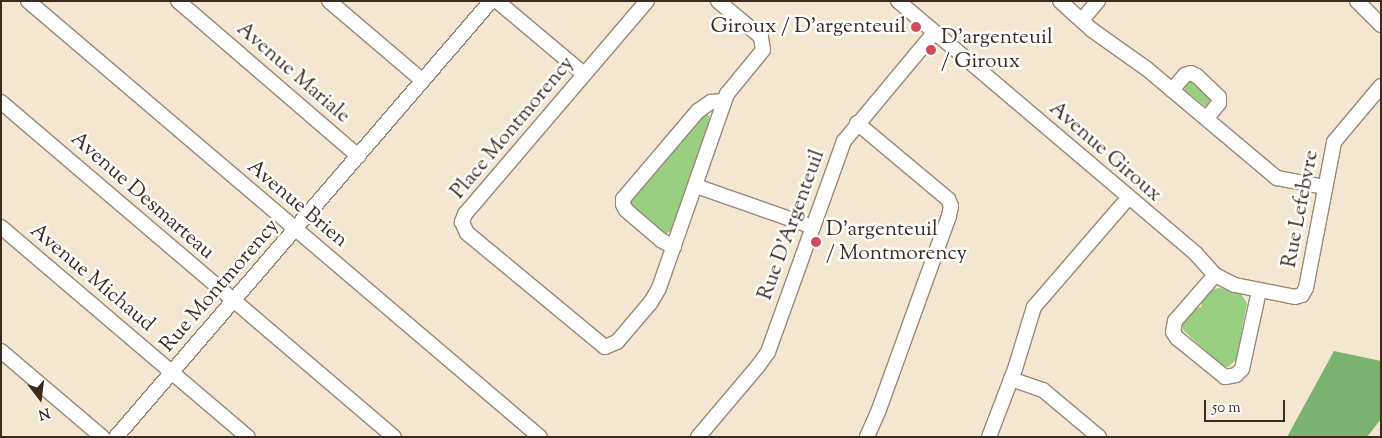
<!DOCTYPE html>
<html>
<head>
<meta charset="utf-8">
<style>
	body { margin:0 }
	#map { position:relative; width:1382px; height:438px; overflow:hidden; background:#f4e7d1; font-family:"Sorts Mill Goudy",serif }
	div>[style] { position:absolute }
	.green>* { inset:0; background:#99cf81 }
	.forest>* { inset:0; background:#7ab26f }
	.roads { filter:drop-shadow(1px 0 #988878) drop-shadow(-1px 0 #988878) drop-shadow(0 1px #988878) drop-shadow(0 -1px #988878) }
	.minor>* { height:14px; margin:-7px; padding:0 7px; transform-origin:7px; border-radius:7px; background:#fff }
	.dots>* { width:14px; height:14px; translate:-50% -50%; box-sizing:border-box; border:2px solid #fff; border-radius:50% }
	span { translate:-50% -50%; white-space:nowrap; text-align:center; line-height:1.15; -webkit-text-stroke:5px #fff; paint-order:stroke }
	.poi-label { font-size:21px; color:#3b2a1e }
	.right { translate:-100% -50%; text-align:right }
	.left { translate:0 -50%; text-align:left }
	.street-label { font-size:21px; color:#3b2a1e }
	.frame { position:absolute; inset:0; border:2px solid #3b2a1e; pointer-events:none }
	.north { position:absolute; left:15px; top:373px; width:50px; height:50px; -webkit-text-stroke:4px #fff; paint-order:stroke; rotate:165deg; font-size:14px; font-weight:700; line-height:20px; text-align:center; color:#3b2a1e }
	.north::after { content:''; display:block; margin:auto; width:18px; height:22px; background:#3b2a1e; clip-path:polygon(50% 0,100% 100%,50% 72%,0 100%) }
	.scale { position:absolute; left:1204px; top:400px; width:81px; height:22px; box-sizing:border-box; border:2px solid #3b2a1e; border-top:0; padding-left:6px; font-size:15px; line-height:18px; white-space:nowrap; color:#3b2a1e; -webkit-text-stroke:4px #fff; paint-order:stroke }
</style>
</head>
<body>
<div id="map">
	<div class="green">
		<i style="clip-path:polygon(1191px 81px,1211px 98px,1208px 106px,1205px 106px,1185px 90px,1184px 87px)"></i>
		<i style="clip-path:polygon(705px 114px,709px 115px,710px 121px,672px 230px,664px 235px,630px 207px,629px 200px,701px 115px)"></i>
		<i style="clip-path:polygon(1220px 288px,1241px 294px,1247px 303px,1236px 360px,1228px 367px,1222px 366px,1182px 329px,1183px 323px,1197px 306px,1200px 308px,1202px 306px,1200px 303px,1209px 292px,1213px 289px)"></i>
	</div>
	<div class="forest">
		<i style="clip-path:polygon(1334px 351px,1381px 361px,1381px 419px,1367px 437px,1287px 437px)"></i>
	</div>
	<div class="roads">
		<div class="minor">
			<i style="left:28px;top:1px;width:672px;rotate:40.42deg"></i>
			<i style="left:178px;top:1px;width:238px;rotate:40.7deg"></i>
			<i style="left:329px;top:1px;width:123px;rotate:40.4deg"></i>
			<i style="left:497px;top:1px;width:114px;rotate:40deg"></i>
			<i style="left:647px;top:1px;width:260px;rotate:130.5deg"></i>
			<i style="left:478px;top:199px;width:20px;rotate:131deg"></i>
			<i style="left:465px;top:214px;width:9px;rotate:111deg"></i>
			<i style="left:462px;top:222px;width:12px;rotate:66deg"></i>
			<i style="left:467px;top:233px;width:179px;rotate:39.6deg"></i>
			<i style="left:605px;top:347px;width:13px;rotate:-23deg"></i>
			<i style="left:617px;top:342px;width:52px;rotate:-49.6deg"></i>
			<i style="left:651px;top:302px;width:16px;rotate:-60deg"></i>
			<i style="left:659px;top:288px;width:206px;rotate:-70.7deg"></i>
			<i style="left:727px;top:94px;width:57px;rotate:-50.7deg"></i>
			<i style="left:763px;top:50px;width:13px;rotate:-99deg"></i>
			<i style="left:761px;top:37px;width:56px;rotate:-140.1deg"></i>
			<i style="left:898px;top:1px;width:391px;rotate:40.3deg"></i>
			<i style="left:1196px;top:254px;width:28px;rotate:48deg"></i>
			<i style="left:1215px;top:275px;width:22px;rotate:27deg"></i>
			<i style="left:1235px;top:285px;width:61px;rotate:11.3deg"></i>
			<i style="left:1295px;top:297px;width:7px;rotate:-16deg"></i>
			<i style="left:1302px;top:295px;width:8px;rotate:-60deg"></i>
			<i style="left:1306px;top:288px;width:149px;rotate:-79.1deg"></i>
			<i style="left:1334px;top:142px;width:73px;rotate:-50deg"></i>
			<i style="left:1060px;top:1px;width:43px;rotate:42.2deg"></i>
			<i style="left:1092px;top:30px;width:67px;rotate:35.3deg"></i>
			<i style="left:1147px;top:69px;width:170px;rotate:40deg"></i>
			<i style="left:1277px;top:178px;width:49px;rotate:10.6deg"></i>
			<i style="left:1357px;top:1px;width:34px;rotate:45deg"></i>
			<i style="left:1082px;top:20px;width:25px;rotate:-50deg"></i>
			<i style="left:1172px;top:90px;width:20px;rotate:-49deg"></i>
			<i style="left:1185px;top:75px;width:6px;rotate:-18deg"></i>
			<i style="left:1191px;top:73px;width:7px;rotate:27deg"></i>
			<i style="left:1197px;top:76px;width:30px;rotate:44deg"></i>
			<i style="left:1219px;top:97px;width:6px;rotate:90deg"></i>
			<i style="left:1219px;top:103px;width:19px;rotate:129deg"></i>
			<i style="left:1px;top:102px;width:516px;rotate:40.44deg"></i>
			<i style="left:857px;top:123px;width:119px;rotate:39.9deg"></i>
			<i style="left:948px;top:199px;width:8px;rotate:67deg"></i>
			<i style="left:951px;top:206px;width:10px;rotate:101deg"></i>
			<i style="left:949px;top:216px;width:208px;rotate:109.9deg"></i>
			<i style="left:878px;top:412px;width:27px;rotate:114deg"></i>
			<i style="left:696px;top:186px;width:124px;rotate:19.3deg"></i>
			<i style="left:1px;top:227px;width:324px;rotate:40.4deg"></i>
			<i style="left:674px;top:247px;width:15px;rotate:-152deg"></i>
			<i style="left:661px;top:240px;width:46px;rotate:-139.4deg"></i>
			<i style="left:626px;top:210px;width:7px;rotate:-117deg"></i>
			<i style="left:623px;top:204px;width:5px;rotate:-90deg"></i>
			<i style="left:623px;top:199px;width:116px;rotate:-49.6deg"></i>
			<i style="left:698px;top:111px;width:16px;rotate:-35deg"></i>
			<i style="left:711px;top:102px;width:13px;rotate:-4deg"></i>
			<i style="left:1215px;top:275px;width:61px;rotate:131deg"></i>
			<i style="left:1175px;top:321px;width:11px;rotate:100deg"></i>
			<i style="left:1173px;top:332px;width:7px;rotate:56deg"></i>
			<i style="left:1177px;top:338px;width:62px;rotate:39.1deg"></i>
			<i style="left:1225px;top:377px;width:11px;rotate:-10deg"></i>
			<i style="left:1236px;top:375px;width:8px;rotate:-45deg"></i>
			<i style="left:1242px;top:369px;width:80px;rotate:-77.7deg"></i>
			<i style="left:1px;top:351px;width:133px;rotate:40.4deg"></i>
			<i style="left:1011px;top:379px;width:34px;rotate:19deg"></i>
			<i style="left:1043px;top:390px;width:73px;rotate:40deg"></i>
			<i style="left:116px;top:437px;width:575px;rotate:-49.3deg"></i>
			<i style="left:698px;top:437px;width:93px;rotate:-49.8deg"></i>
			<i style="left:758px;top:366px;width:17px;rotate:-54deg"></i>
			<i style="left:768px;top:352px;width:224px;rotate:-70.2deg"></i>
			<i style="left:844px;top:141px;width:141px;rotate:-50.2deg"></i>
			<i style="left:989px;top:437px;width:73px;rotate:-69.1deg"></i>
			<i style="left:1015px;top:369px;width:65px;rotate:-73deg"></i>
			<i style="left:1034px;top:307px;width:144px;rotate:-49.2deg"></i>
		</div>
	</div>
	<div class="dots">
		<i style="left:916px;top:27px;background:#d1495b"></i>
		<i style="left:931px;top:50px;background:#d1495b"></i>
		<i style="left:816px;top:242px;background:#d1495b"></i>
	</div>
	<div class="poi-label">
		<span class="right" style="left:906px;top:27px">Giroux / D'argenteuil</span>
		<span class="left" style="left:941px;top:50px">D'argenteuil<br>/ Giroux</span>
		<span class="left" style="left:826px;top:242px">D'argenteuil<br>/ Montmorency</span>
	</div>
	<div class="street-label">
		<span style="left:293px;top:73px;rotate:41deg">Avenue Mariale</span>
		<span style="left:513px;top:128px;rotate:-50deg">Place Montmorency</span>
		<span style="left:1105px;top:152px;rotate:41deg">Avenue Giroux</span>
		<span style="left:142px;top:196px;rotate:41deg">Avenue Desmarteau</span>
		<span style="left:297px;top:204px;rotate:40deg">Avenue Brien</span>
		<span style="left:1301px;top:209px;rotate:-79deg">Rue Lefebvre</span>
		<span style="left:792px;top:225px;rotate:-70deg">Rue D'Argenteuil</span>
		<span style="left:92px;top:278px;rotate:40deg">Avenue Michaud</span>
		<span style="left:220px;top:286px;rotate:-49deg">Rue Montmorency</span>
	</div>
	<div class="frame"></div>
	<div class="north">N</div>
	<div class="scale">50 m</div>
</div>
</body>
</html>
